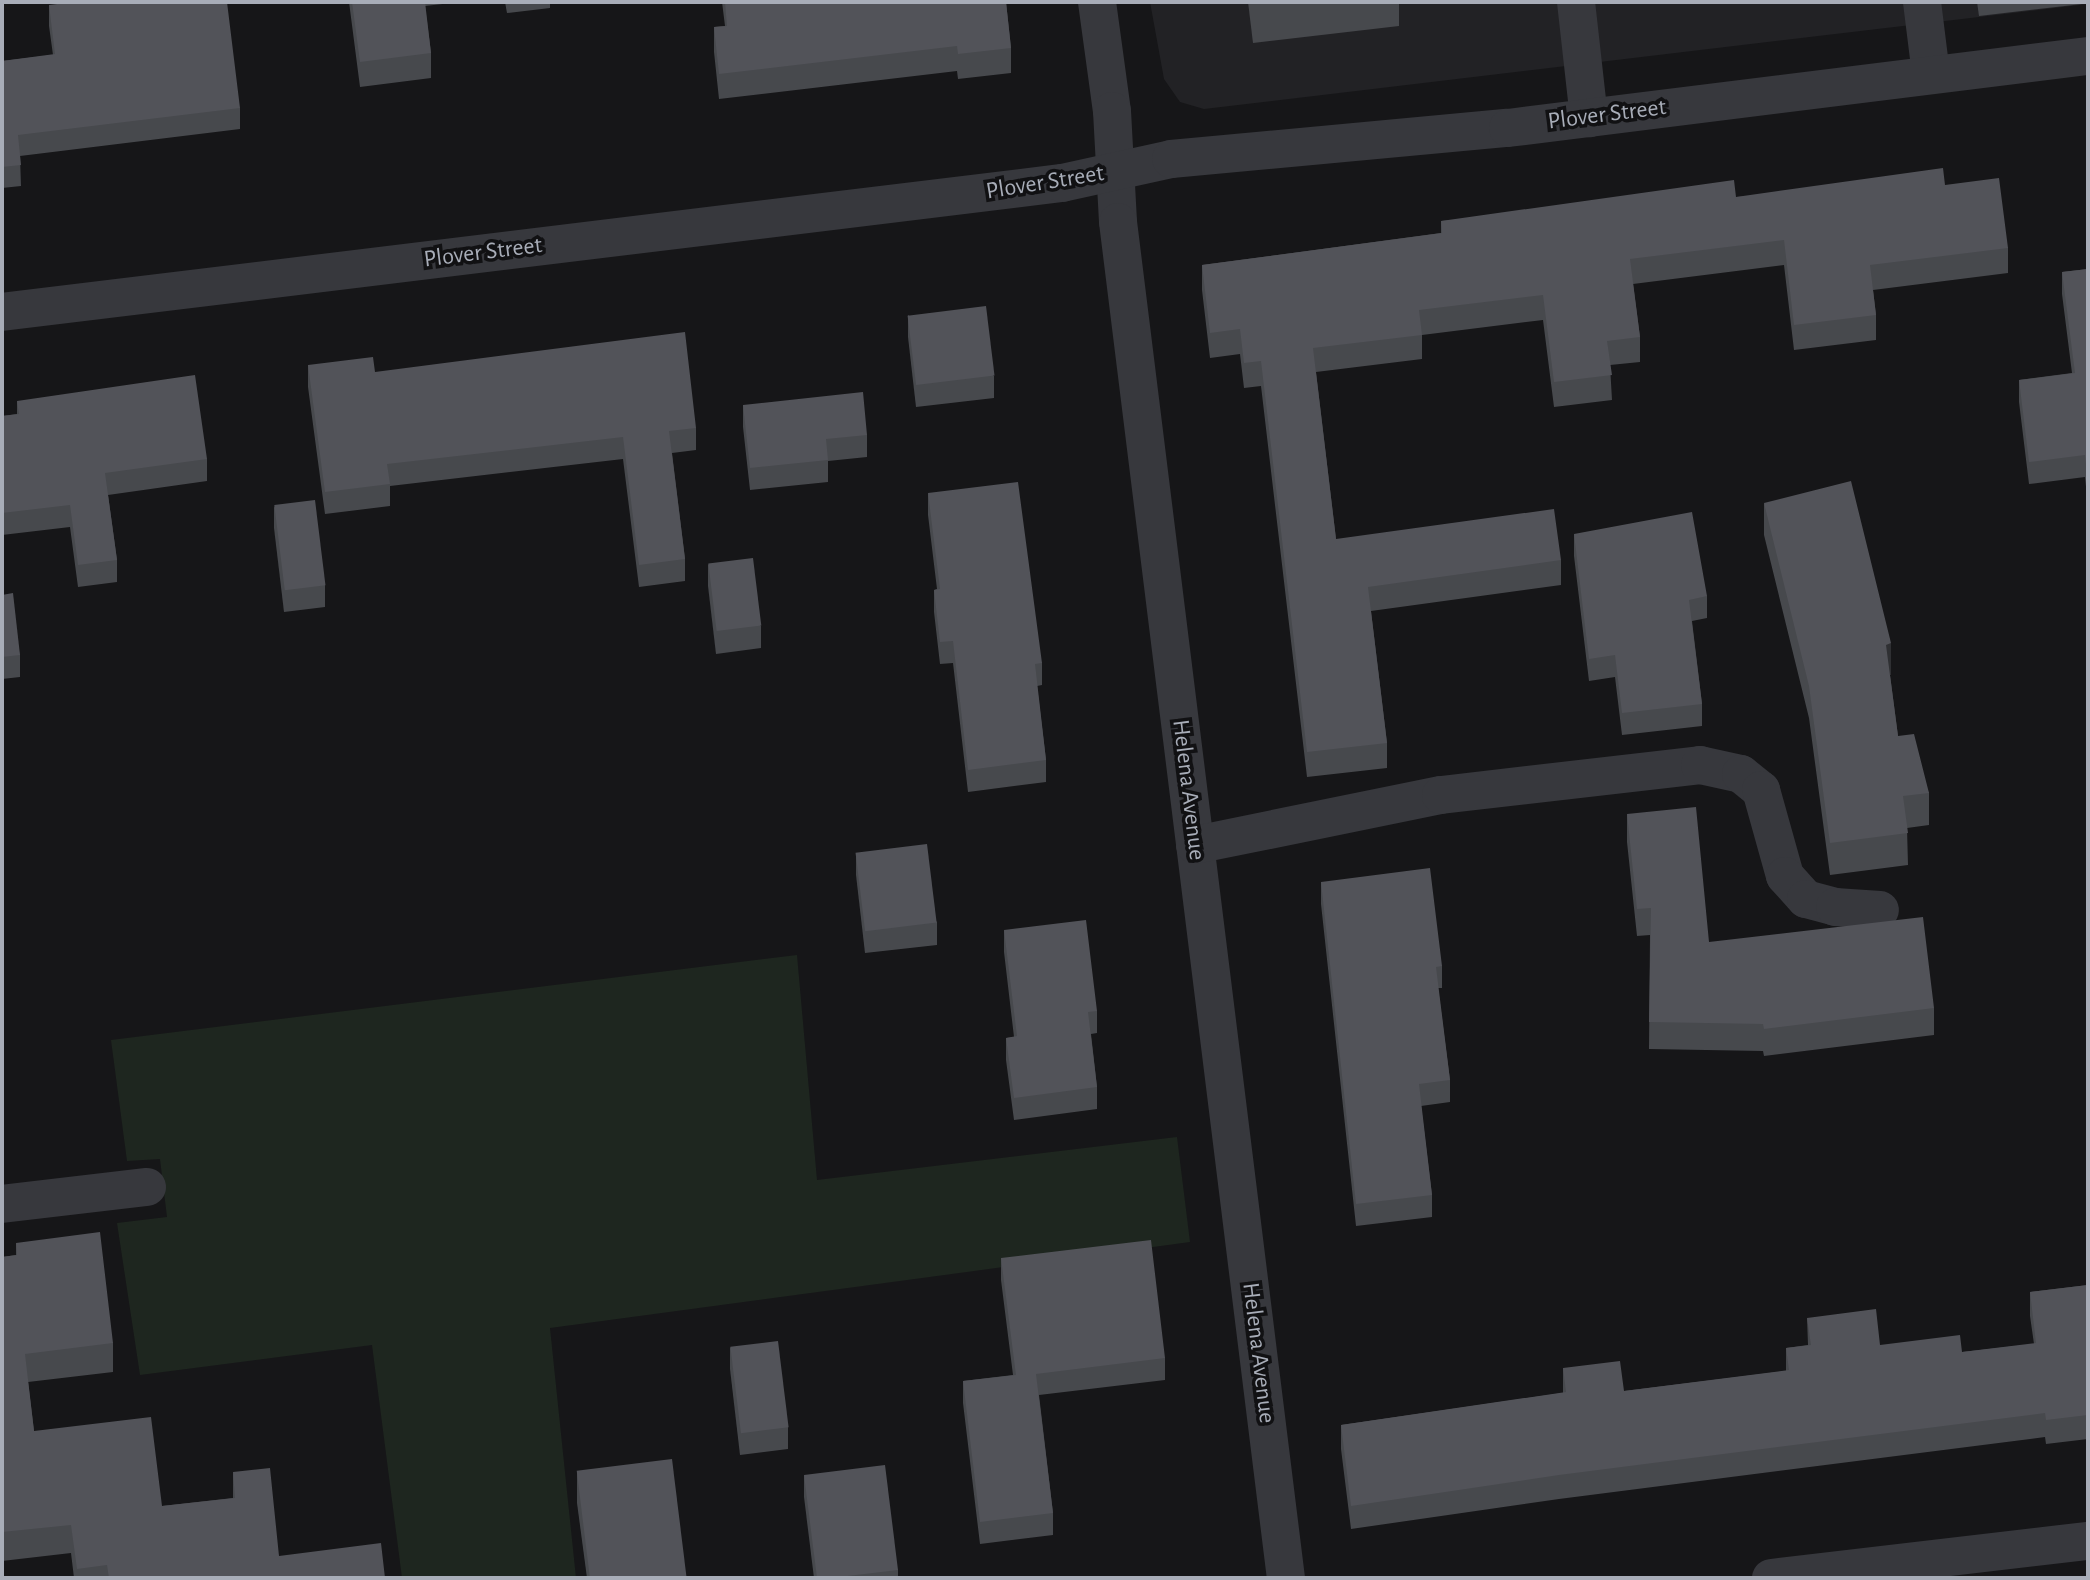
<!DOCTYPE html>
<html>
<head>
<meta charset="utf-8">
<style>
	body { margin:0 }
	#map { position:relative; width:2090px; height:1580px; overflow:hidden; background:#161618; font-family:"Alegreya Sans",sans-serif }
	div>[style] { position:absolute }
	.built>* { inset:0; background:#222225 }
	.green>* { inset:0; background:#1e261f }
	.minor>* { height:38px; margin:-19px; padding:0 19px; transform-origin:19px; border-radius:19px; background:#37383d }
	.wall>* { inset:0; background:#47494d }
	.shaded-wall>* { inset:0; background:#2f3033; transform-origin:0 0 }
	.building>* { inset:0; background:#525359; transform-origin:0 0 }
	span { translate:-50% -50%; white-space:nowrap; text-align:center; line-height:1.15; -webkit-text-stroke:7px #111113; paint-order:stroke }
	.street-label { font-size:24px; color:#a8adb8 }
	.frame { position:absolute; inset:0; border:4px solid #a8adb8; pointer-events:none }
</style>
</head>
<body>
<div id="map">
	<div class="built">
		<i style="clip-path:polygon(1150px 2px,2088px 2px,2088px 4px,1204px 109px,1180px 102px,1164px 79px)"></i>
	</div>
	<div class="green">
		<i style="clip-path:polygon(797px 955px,817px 1180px,1177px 1137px,1190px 1242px,550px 1328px,576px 1578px,402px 1578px,372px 1345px,140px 1375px,117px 1223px,167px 1217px,160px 1159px,127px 1161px,111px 1040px)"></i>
	</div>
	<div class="minor">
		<i style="left:1097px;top:2px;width:110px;rotate:82.2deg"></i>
		<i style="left:1112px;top:111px;width:111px;rotate:86.9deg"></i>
		<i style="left:1118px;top:222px;width:1366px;rotate:82.94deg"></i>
		<i style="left:1576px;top:2px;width:117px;rotate:83.6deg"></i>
		<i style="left:1922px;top:2px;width:73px;rotate:82.9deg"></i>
		<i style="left:2px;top:312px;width:1068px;rotate:-6.94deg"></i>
		<i style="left:1062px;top:183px;width:112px;rotate:-12.4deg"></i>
		<i style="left:1171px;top:159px;width:338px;rotate:-5.3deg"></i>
		<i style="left:1508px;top:128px;width:584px;rotate:-7.08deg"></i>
		<i style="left:1195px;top:845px;width:251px;rotate:-11.5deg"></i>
		<i style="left:1441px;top:795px;width:261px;rotate:-6.6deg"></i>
		<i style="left:1700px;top:765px;width:42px;rotate:12.4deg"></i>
		<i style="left:1741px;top:774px;width:26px;rotate:39deg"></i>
		<i style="left:1761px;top:790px;width:89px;rotate:74.4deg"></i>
		<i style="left:1785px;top:876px;width:31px;rotate:48deg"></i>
		<i style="left:1806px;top:899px;width:30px;rotate:15deg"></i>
		<i style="left:1835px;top:907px;width:45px;rotate:3.8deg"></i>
		<i style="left:2px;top:1204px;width:146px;rotate:-6.7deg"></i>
		<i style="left:1771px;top:1578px;width:319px;rotate:-6.7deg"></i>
	</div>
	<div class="wall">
		<i style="clip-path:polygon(349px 2px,460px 2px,425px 6px,431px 53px,431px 78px,360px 87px)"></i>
		<i style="clip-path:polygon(505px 2px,550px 2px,550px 8px,507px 13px)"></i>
		<i style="clip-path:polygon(722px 2px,1006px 2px,1011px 48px,1011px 73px,958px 79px,957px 71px,719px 99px,714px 52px,714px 27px,725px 26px)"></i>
		<i style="clip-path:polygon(1248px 2px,1399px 2px,1399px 26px,1253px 43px)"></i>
		<i style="clip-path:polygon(1977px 2px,2082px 2px,2082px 4px,1979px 16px)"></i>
		<i style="clip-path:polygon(49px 5px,240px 108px,240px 129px,20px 156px,21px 186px,2px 188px,2px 61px,53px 55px,49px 26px)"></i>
		<i style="clip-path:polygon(1945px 185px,2008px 248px,2008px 273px,1873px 290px,1876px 315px,1876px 340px,1794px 350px,1784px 265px,1633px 284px,1640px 337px,1640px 362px,1610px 365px,1612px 400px,1554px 407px,1543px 320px,1422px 335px,1422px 359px,1316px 372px,1336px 539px,1561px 560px,1561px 585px,1371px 611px,1387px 743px,1387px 768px,1307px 777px,1261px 386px,1244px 388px,1240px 354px,1210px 358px,1202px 290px,1202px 265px,1441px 233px,1441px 221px,1736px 197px)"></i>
		<i style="clip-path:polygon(2088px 269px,2088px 506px,2085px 477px,2029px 484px,2019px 402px,2019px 380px,2072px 373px,2062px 294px,2062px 272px)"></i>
		<i style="clip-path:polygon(908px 315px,994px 376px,994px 398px,916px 407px,908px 337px)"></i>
		<i style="clip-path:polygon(308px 365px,375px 372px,696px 428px,696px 450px,672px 453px,685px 559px,685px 581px,639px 587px,623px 459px,390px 486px,390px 506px,325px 514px,308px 387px)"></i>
		<i style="clip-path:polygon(17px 401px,207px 459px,207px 481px,108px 495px,117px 560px,117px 582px,78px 587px,70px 527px,2px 535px,2px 416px,17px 414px)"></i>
		<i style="clip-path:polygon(743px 405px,867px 435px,867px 457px,828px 461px,828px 482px,750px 490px,743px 427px)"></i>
		<i style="clip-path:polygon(928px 493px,1042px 663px,1042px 685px,1037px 686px,1046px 760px,1046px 782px,968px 792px,953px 663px,940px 664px,934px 612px,934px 590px,937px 589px,928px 515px)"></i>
		<i style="clip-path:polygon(1764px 503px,1891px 675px,1890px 675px,1898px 736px,1929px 793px,1929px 825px,1907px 828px,1908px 865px,1830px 875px,1809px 718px,1764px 535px)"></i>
		<i style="clip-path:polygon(274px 506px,325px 585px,325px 607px,284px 612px,274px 528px)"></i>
		<i style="clip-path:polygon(1574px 534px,1707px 596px,1707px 618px,1692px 621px,1702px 704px,1702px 726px,1622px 735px,1615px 677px,1589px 681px,1574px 556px)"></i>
		<i style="clip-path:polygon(708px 564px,761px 626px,761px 648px,716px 654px,708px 586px)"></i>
		<i style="clip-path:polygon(2px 595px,20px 655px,20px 677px,2px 679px)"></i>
		<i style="clip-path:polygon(1627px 814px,1709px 942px,1934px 1008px,1934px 1035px,1764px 1056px,1763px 1051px,1649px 1049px,1650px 935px,1637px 936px,1627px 842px)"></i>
		<i style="clip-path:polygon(856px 853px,937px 922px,937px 945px,865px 953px,856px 875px)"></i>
		<i style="clip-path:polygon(1321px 882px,1442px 966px,1442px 988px,1438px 988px,1450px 1080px,1450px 1102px,1421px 1106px,1432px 1195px,1432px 1217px,1356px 1226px,1321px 904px)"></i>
		<i style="clip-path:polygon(1004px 930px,1097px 1011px,1097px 1033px,1091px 1034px,1097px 1087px,1097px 1109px,1014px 1120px,1006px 1060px,1006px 1038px,1014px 1037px,1004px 952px)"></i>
		<i style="clip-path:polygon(16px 1243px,113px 1343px,113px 1372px,28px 1382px,34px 1431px,162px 1506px,233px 1498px,233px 1472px,279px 1556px,385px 1578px,74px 1578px,71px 1553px,2px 1561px,2px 1257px,16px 1255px)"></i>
		<i style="clip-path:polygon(1001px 1258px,1165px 1358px,1165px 1380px,1039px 1395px,1053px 1513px,1053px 1535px,980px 1544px,963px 1403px,963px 1381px,1013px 1375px,1001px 1280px)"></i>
		<i style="clip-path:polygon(2088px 1285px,2088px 1439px,2046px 1444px,2045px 1437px,1559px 1499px,1351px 1529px,1341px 1449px,1341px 1425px,1563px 1393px,1563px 1368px,1624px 1391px,1786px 1371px,1786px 1348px,1808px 1345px,1807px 1318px,1880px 1345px,1962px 1352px,2034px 1344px,2030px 1316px,2030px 1292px)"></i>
		<i style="clip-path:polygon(730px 1347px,788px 1427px,788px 1449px,740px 1455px,730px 1369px)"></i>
		<i style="clip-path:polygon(577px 1471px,687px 1578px,587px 1578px,577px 1503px)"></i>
		<i style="clip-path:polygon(804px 1475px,898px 1570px,898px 1578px,814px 1578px,804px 1497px)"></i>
	</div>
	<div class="shaded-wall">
		<i style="left:1891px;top:643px;width:32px;height:5px;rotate:90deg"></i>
	</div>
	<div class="building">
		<i style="clip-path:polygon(73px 2px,227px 2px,240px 108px,18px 135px,21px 165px,2px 167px,2px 61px,55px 54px,49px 5px)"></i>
		<i style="clip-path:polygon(352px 2px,425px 2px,431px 53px,360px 62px)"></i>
		<i style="clip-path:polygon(725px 2px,1006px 2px,1011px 48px,958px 54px,957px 46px,719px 74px,714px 27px,727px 26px)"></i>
		<i style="clip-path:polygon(1943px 168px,1945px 185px,1999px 178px,2008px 248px,1870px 265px,1876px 315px,1794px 325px,1784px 240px,1630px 259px,1640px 337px,1607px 341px,1612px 375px,1554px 382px,1543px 295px,1419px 310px,1422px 335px,1313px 348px,1336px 539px,1554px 509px,1561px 560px,1368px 587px,1387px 743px,1307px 752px,1261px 361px,1244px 363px,1240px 329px,1210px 333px,1202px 265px,1442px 233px,1441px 221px,1734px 180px,1736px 197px)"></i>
		<i style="clip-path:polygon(2088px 269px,2088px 484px,2085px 455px,2029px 462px,2019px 380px,2075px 373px,2062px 272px)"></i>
		<i style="left:986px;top:306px;width:70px;height:79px;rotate:83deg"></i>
		<i style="clip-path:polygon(685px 332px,696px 428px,669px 431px,685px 559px,639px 565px,623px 437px,387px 464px,390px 484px,325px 492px,308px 365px,373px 357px,375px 372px)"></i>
		<i style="clip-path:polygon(195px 375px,207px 459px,105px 473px,117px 560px,78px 565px,70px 505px,2px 513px,2px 416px,19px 414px,17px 401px)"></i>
		<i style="clip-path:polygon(863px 392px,867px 435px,826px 439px,828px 460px,750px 468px,743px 405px)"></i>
		<i style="clip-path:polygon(1851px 481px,1891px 643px,1886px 645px,1898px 736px,1914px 734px,1929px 793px,1903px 796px,1908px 833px,1830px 843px,1809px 686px,1764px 503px)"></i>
		<i style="clip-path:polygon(1018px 482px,1042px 663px,1035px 664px,1046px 760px,968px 770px,953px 641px,940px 642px,934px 590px,940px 589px,928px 493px)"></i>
		<i style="left:315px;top:500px;width:86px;height:41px;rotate:83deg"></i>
		<i style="clip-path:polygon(1692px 512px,1707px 596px,1689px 600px,1702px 704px,1622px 713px,1615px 655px,1589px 659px,1574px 534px)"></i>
		<i style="left:753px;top:558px;width:68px;height:45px;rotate:83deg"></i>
		<i style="clip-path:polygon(13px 593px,20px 655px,2px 657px,2px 595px)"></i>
		<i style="clip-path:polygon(1696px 807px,1709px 942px,1923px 917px,1934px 1008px,1764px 1029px,1763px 1024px,1649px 1022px,1651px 908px,1637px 909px,1627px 814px)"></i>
		<i style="left:927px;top:844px;width:79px;height:72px;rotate:83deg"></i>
		<i style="clip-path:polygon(1430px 868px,1442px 966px,1436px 967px,1450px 1080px,1419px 1084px,1432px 1195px,1356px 1204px,1321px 882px)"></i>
		<i style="clip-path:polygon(1086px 920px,1097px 1011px,1088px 1012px,1097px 1087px,1014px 1098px,1006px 1038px,1017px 1036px,1004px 930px)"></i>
		<i style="clip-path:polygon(100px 1232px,113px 1343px,25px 1354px,34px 1431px,151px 1417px,162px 1506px,235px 1498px,233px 1472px,270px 1468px,279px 1556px,381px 1543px,385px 1578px,109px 1578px,107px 1565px,77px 1569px,71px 1525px,2px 1532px,2px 1257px,17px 1255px,16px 1243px)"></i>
		<i style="clip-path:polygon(1151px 1240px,1165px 1358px,1036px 1374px,1053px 1513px,980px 1522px,963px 1381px,1016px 1375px,1001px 1258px)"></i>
		<i style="clip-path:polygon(2088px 1285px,2088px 1415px,2046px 1420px,2045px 1413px,1559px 1475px,1351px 1506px,1341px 1425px,1566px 1392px,1563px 1368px,1620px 1361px,1624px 1391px,1789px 1370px,1786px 1348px,1811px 1345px,1807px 1318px,1876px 1309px,1880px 1345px,1960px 1335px,1962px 1352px,2036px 1343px,2030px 1292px)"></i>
		<i style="left:778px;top:1341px;width:87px;height:48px;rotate:83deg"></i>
		<i style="left:672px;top:1459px;width:120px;height:96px;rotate:83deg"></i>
		<i style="clip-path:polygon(885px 1465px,898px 1570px,831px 1578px,817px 1578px,804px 1475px)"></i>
	</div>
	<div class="street-label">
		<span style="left:1607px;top:115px;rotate:-7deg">Plover Street</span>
		<span style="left:1045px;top:183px;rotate:-9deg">Plover Street</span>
		<span style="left:483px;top:253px;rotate:-7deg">Plover Street</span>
		<span style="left:1188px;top:790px;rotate:83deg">Helena Avenue</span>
		<span style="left:1258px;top:1353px;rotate:83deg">Helena Avenue</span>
	</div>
	<div class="frame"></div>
</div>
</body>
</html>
